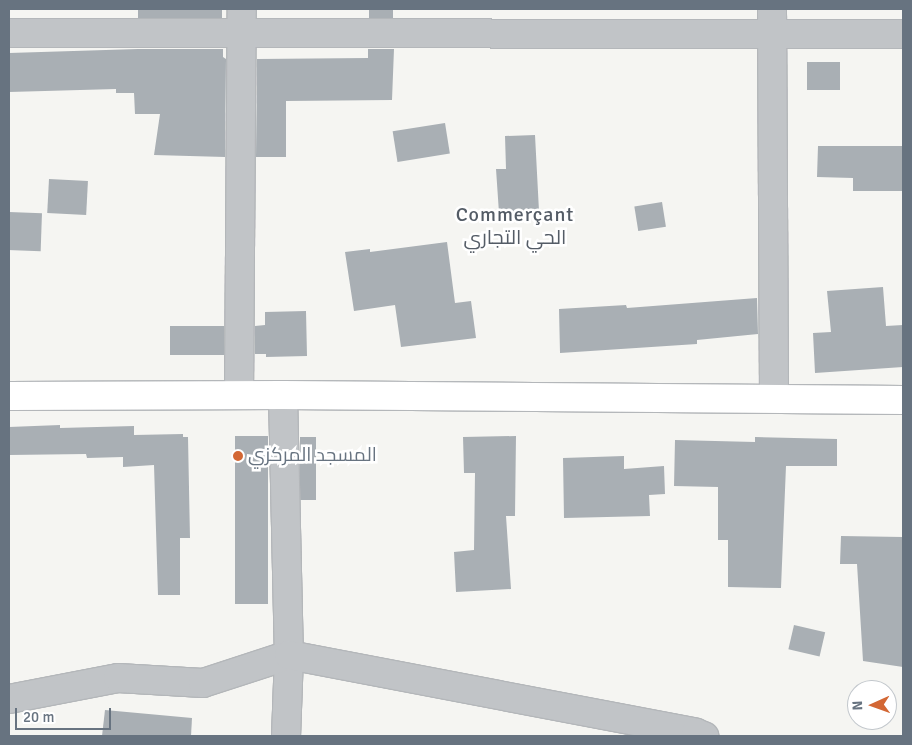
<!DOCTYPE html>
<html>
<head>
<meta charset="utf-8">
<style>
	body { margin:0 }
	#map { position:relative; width:912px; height:745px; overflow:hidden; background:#f5f5f2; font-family:Signika,Cairo,sans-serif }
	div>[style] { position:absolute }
	.building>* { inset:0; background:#a9afb4; transform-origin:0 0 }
	.roads { filter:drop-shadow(1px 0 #b4b7ba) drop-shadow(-1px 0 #b4b7ba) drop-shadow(0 1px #b4b7ba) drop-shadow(0 -1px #b4b7ba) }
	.minor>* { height:28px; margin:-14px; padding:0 14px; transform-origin:14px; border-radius:14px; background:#c1c4c7 }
	.primary>* { height:28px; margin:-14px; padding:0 14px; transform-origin:14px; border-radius:14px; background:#fff }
	.dots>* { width:14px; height:14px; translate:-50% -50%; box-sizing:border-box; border:2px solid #fff; border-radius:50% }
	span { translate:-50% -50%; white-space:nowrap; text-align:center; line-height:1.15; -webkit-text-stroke:5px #fff; paint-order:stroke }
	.poi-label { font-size:19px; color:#677380 }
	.left { translate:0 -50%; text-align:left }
	.neighbourhood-label { font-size:20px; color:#545c66; letter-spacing:1px }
	.frame { position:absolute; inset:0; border:10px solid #677380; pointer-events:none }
	.north { position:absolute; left:847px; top:680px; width:50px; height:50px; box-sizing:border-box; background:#fff; border:1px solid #c2c7cc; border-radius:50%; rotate:268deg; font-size:14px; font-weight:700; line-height:20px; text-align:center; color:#677380 }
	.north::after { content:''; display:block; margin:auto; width:18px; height:22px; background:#d36734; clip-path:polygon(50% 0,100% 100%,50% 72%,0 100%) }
	.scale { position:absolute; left:15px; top:708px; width:96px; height:22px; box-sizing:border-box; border:2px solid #677380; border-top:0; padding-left:6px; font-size:15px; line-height:18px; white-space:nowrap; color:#677380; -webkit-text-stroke:4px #fff; paint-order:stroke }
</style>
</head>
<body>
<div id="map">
	<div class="building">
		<i style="left:138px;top:9px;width:84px;height:9px"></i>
		<i style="left:369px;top:9px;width:24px;height:9px"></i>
		<i style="clip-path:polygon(138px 49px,223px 49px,223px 57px,226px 59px,225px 157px,154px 155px,160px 114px,135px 114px,134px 93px,116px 93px,116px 89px,9px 92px,9px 53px)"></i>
		<i style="clip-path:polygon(368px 49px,394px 49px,392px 100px,286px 101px,286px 157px,256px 157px,257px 59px,368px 58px)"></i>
		<i style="left:807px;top:62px;width:33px;height:28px"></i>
		<i style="left:445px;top:123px;width:31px;height:53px;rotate:81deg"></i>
		<i style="clip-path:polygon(535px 135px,539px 211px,499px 213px,496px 169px,506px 169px,505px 136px)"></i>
		<i style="clip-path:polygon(818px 146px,903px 146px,903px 191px,853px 191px,853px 178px,817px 177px)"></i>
		<i style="left:49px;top:179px;width:39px;height:34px;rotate:3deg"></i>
		<i style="left:662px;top:202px;width:25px;height:28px;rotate:81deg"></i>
		<i style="left:9px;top:212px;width:33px;height:38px;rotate:2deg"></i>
		<i style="clip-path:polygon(447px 242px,455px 303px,471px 301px,476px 338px,401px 347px,395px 305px,354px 311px,345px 252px,370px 249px,370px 252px)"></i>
		<i style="clip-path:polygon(883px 287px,886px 326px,903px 325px,903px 367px,815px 373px,813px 333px,831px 332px,827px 291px)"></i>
		<i style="clip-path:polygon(757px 298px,758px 334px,697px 340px,697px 344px,560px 353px,559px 309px,626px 305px,627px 308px)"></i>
		<i style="clip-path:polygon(306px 311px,307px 356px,266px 357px,266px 354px,255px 354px,255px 326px,265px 325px,265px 312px)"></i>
		<i style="left:170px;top:326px;width:54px;height:29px"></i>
		<i style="clip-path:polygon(60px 425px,60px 428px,134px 426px,134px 435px,183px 434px,183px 437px,188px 437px,190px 538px,180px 538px,180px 595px,158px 595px,154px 465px,123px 467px,123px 457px,87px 458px,86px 454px,9px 455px,9px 427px)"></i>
		<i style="left:235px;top:436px;width:33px;height:168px"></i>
		<i style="clip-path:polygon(516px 436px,515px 516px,506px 516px,511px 589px,456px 592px,454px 552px,474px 550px,475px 473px,464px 473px,463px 437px)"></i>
		<i style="left:300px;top:437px;width:16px;height:63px"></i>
		<i style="clip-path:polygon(755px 437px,837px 439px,837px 466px,786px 466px,781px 588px,728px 587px,728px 540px,718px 540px,718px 487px,674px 486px,675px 440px,755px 442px)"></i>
		<i style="clip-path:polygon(624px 456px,624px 469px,664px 466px,665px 494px,649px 495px,650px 516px,564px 518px,563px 458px)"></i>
		<i style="clip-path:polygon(841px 536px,903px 537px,903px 667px,863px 661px,857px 564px,840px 564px)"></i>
		<i style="left:794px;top:625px;width:32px;height:25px;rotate:13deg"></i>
		<i style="clip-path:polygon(105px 710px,192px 718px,191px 736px,102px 736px)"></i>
	</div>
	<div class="roads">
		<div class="minor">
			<i style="left:772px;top:9px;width:389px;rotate:89.7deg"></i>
			<i style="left:9px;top:33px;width:894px;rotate:0.06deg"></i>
			<i style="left:239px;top:395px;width:386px;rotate:-89.6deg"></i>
			<i style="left:283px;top:395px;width:260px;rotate:88.7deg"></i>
			<i style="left:289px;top:655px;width:81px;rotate:92.1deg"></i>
			<i style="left:9px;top:699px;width:111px;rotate:-10.9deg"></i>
			<i style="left:118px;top:678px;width:85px;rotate:3.4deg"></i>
			<i style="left:203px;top:683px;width:90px;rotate:-18deg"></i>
			<i style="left:289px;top:655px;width:414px;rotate:10.8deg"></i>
			<i style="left:696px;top:733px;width:9px;rotate:21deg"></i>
		</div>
		<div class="primary">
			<i style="left:9px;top:396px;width:274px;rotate:-0.2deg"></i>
			<i style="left:283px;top:395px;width:620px;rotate:0.46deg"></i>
		</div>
	</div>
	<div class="dots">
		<i style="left:238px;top:456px;background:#d36734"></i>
	</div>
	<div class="poi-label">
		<span class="left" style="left:248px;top:456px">المسجد المركزي</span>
	</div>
	<div class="neighbourhood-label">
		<span style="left:515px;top:226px">Commerçant<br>الحي التجاري</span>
	</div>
	<div class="frame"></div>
	<div class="north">N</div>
	<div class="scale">20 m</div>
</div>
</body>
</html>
